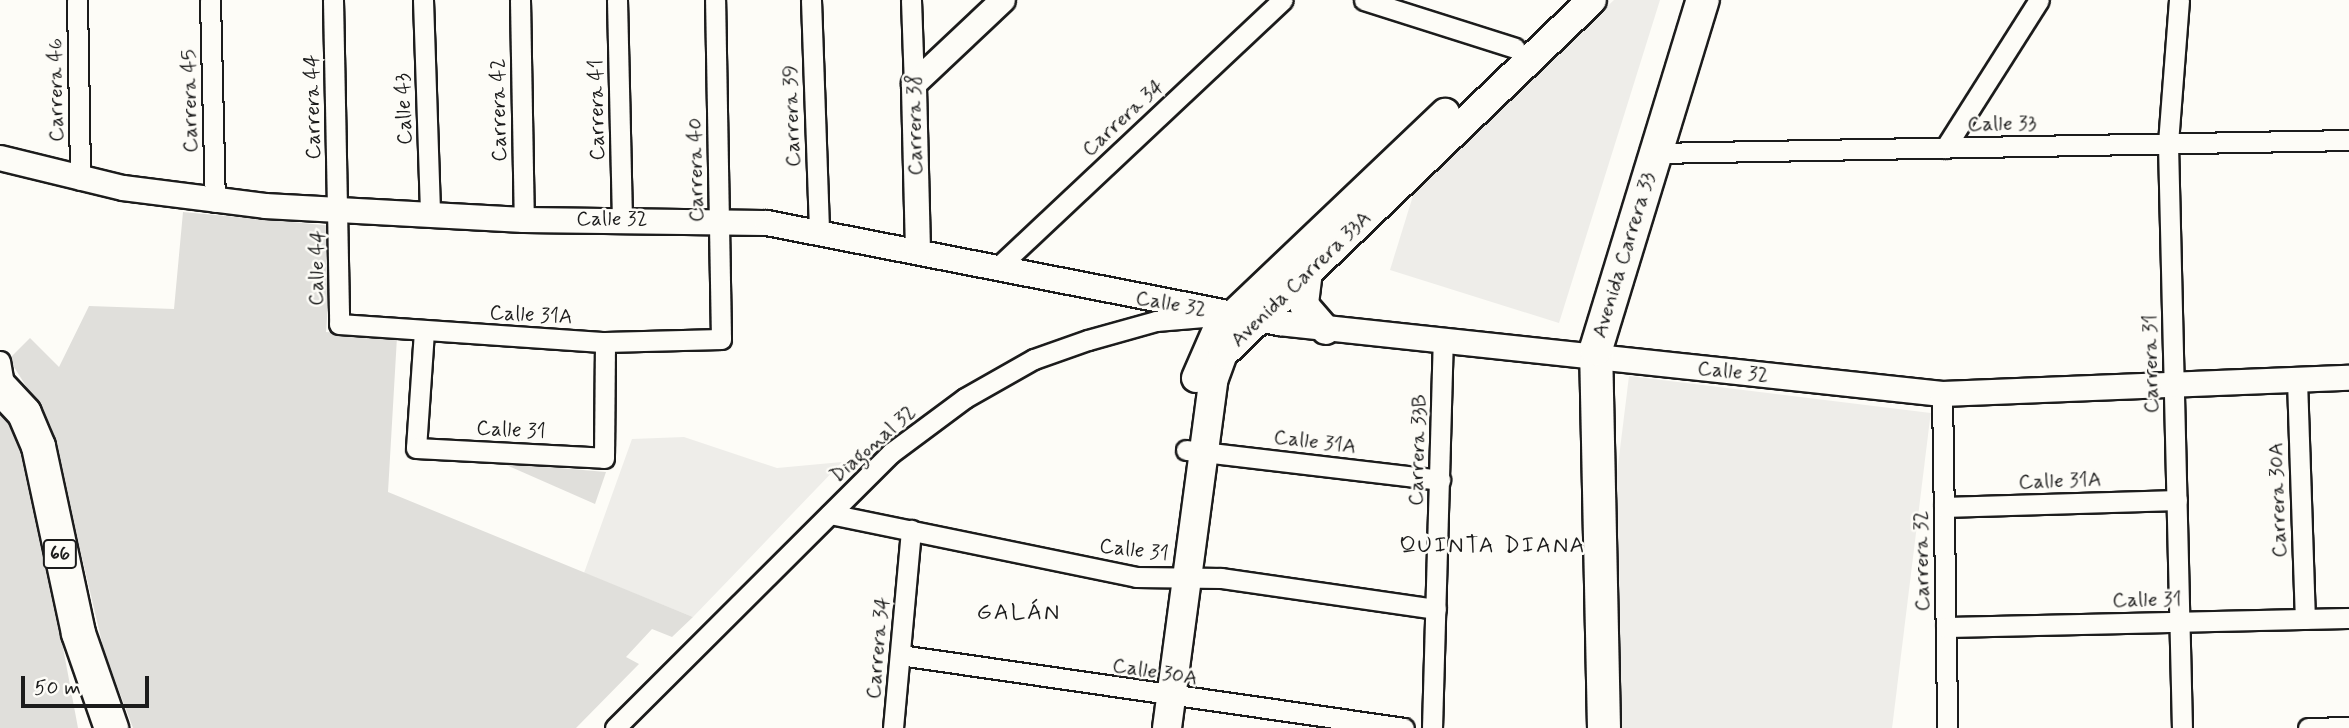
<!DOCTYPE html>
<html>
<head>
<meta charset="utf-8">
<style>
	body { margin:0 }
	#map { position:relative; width:2349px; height:728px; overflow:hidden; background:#fdfcf7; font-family:Mynerve,sans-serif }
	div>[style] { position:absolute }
	.built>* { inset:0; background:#eeede9; transform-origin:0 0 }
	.green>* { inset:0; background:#e0dfdb }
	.roads { filter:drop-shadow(2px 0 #1c1c1c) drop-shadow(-2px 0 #1c1c1c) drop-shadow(0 2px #1c1c1c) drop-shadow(0 -2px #1c1c1c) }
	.minor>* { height:19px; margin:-9.5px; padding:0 9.5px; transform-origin:9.5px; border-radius:9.5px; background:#fdfcf7 }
	.tertiary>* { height:24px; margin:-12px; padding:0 12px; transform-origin:12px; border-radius:12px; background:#fdfcf7 }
	.secondary>* { height:28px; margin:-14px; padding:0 14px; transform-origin:14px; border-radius:14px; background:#fdfcf7 }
	.primary>* { height:32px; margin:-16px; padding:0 16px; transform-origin:16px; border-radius:16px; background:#fdfcf7 }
	.trunk>* { height:33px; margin:-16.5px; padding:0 16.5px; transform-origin:16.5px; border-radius:16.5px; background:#fdfcf7 }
	span { translate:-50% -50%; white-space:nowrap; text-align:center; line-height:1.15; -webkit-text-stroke:5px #fdfcf7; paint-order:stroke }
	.shield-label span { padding:2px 5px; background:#fdfcf7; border:2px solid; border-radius:5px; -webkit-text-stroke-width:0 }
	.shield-label { font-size:19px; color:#1c1c1c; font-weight:700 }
	.street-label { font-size:21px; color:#1c1c1c }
	.neighbourhood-label { font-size:23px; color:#1c1c1c; letter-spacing:2px }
	.scale { position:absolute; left:21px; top:676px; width:128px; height:32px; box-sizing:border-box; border:4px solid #1c1c1c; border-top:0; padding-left:9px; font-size:21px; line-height:24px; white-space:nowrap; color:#1c1c1c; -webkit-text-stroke:5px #fdfcf7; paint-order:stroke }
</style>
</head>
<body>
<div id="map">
	<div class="built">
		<i style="clip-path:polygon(1614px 0,1660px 0,1559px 323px,1390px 270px,1416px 186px)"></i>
		<i style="left:1629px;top:376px;width:304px;height:352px;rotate:7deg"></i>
		<i style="clip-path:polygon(684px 437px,777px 468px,842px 462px,693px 617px,584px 573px,632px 439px)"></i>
	</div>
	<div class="green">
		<i style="clip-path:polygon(183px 212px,334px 226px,326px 332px,397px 337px,388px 492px,693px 617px,672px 637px,652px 629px,626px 657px,639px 664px,576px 728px,133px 728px,104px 651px,51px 426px,9px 359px,30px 338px,59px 367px,89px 306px,174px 309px)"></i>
		<i style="clip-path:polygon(0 408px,26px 449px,78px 728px,0 728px)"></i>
		<i style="clip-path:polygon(502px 463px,606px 472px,595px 504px)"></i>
	</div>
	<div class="roads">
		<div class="minor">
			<i style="left:77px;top:0;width:180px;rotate:89deg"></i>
			<i style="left:210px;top:0;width:202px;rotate:88.6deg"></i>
			<i style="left:333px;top:0;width:324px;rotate:88.9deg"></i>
			<i style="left:339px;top:324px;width:267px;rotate:3.9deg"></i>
			<i style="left:605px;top:342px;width:116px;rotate:-1.5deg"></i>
			<i style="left:721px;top:339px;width:339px;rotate:-91deg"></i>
			<i style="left:423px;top:0;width:216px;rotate:88.1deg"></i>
			<i style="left:520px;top:0;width:220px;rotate:89deg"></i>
			<i style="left:617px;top:0;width:219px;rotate:88.7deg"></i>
			<i style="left:811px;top:0;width:230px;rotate:88deg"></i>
			<i style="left:911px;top:0;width:84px;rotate:88deg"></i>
			<i style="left:1364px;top:0;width:158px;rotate:17.6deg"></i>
			<i style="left:2179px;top:0;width:144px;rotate:94.4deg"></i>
			<i style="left:2168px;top:144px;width:584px;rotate:88.63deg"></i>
			<i style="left:1945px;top:148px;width:175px;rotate:-57.6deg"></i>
			<i style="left:1655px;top:153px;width:694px;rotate:-1.07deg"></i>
			<i style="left:996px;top:269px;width:393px;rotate:-43.2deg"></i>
			<i style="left:424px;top:331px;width:117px;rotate:93.9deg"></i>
			<i style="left:416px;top:448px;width:188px;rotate:3deg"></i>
			<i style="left:604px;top:458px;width:116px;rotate:-89.5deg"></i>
			<i style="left:0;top:361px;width:29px;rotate:80deg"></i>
			<i style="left:2297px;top:380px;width:239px;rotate:88.1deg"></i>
			<i style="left:1942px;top:394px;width:334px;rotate:89.1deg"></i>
			<i style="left:1186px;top:450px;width:256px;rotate:6.7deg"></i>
			<i style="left:1944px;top:507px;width:233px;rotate:-1.7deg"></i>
			<i style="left:830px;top:514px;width:312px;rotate:11.6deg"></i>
			<i style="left:1136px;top:577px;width:85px;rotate:0.7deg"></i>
			<i style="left:1221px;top:578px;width:217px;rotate:8.2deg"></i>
			<i style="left:1946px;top:627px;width:403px;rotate:-1.3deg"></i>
			<i style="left:900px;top:655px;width:509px;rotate:8.24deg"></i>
			<i style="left:615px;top:728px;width:390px;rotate:-44.9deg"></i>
			<i style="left:891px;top:453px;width:92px;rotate:-36.6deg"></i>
			<i style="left:965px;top:398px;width:79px;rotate:-29.5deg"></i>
			<i style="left:1034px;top:359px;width:57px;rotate:-19.4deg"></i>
			<i style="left:1088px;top:340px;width:71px;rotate:-15.6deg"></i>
			<i style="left:1156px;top:321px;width:60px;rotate:-4.8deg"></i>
			<i style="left:893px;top:728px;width:199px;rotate:-84.8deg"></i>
			<i style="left:1432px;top:728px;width:386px;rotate:-88.4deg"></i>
			<i style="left:2308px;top:728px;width:41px;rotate:-1.4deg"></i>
		</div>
		<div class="tertiary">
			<i style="left:0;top:158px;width:127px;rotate:13.7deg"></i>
			<i style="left:123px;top:188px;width:143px;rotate:7.2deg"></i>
			<i style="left:265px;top:206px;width:259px;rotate:3.1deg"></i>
			<i style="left:524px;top:220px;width:243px;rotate:0.7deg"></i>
			<i style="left:767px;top:223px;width:522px;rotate:11.05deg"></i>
			<i style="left:1279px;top:323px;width:667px;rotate:6.11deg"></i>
			<i style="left:1942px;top:394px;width:407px;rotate:-2.3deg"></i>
			<i style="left:918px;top:251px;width:167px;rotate:-91.4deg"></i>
			<i style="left:914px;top:84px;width:122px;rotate:-43.3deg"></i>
		</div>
		<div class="secondary">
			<i style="left:1308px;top:271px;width:34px;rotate:97deg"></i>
			<i style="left:1304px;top:305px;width:33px;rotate:49deg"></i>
			<i style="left:1196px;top:378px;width:52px;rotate:-66.4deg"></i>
			<i style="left:1217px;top:330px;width:315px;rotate:-43.6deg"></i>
			<i style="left:1167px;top:728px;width:350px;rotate:-82.4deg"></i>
			<i style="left:1213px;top:381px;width:29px;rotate:-70deg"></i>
			<i style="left:1223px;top:354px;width:511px;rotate:-43.81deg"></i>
		</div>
		<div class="primary">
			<i style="left:1604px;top:728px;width:379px;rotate:-91.2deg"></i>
			<i style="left:1596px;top:349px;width:365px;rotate:-73deg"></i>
		</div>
		<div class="trunk">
			<i style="left:0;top:387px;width:35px;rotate:47deg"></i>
			<i style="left:24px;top:413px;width:36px;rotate:67deg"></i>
			<i style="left:38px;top:446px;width:191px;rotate:77.9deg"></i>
			<i style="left:78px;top:633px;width:101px;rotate:70.8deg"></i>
		</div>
	</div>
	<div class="shield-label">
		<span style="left:60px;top:554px">66</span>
	</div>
	<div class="street-label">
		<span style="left:56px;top:90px;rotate:-91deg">Carrera 46</span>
		<span style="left:190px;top:101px;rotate:-91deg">Carrera 45</span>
		<span style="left:313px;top:107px;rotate:-91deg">Carrera 44</span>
		<span style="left:404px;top:109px;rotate:-92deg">Calle 43</span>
		<span style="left:499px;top:110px;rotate:-91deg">Carrera 42</span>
		<span style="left:597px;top:110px;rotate:-91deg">Carrera 41</span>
		<span style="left:792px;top:116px;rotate:-92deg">Carrera 39</span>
		<span style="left:1123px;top:118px;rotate:-43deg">Carrera 34</span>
		<span style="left:2002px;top:124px;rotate:-1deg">Calle 33</span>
		<span style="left:915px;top:125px;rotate:-91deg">Carrera 38</span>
		<span style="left:696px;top:170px;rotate:-91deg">Carrera 40</span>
		<span style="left:612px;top:219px">Calle 32</span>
		<span style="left:1624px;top:255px;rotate:-73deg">Avenida Carrera 33</span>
		<span style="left:317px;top:268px;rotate:-89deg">Calle 44</span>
		<span style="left:1301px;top:279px;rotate:-44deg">Avenida Carrera 33A</span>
		<span style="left:1171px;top:304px;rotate:10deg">Calle 32</span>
		<span style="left:531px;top:315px;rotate:3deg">Calle 31A</span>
		<span style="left:2151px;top:364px;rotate:-91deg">Carrera 31</span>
		<span style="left:1733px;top:372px;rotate:6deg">Calle 32</span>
		<span style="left:511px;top:430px;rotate:3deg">Calle 31</span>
		<span style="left:1315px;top:442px;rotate:7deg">Calle 31A</span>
		<span style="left:873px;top:444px;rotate:-41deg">Diagonal 32</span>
		<span style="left:1418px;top:450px;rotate:-88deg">Carrera 33B</span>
		<span style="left:2060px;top:481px;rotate:-2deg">Calle 31A</span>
		<span style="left:2278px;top:500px;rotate:-92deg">Carrera 30A</span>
		<span style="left:1134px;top:550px;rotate:7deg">Calle 31</span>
		<span style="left:1922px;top:561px;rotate:-91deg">Carrera 32</span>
		<span style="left:2147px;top:600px;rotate:-1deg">Calle 31</span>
		<span style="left:878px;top:648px;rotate:-85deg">Carrera 34</span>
		<span style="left:1155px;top:672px;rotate:9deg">Calle 30A</span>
	</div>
	<div class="neighbourhood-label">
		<span style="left:1493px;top:546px">QUINTA DIANA</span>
		<span style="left:1019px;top:613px">GALÁN</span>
	</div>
	<div class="scale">50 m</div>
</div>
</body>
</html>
